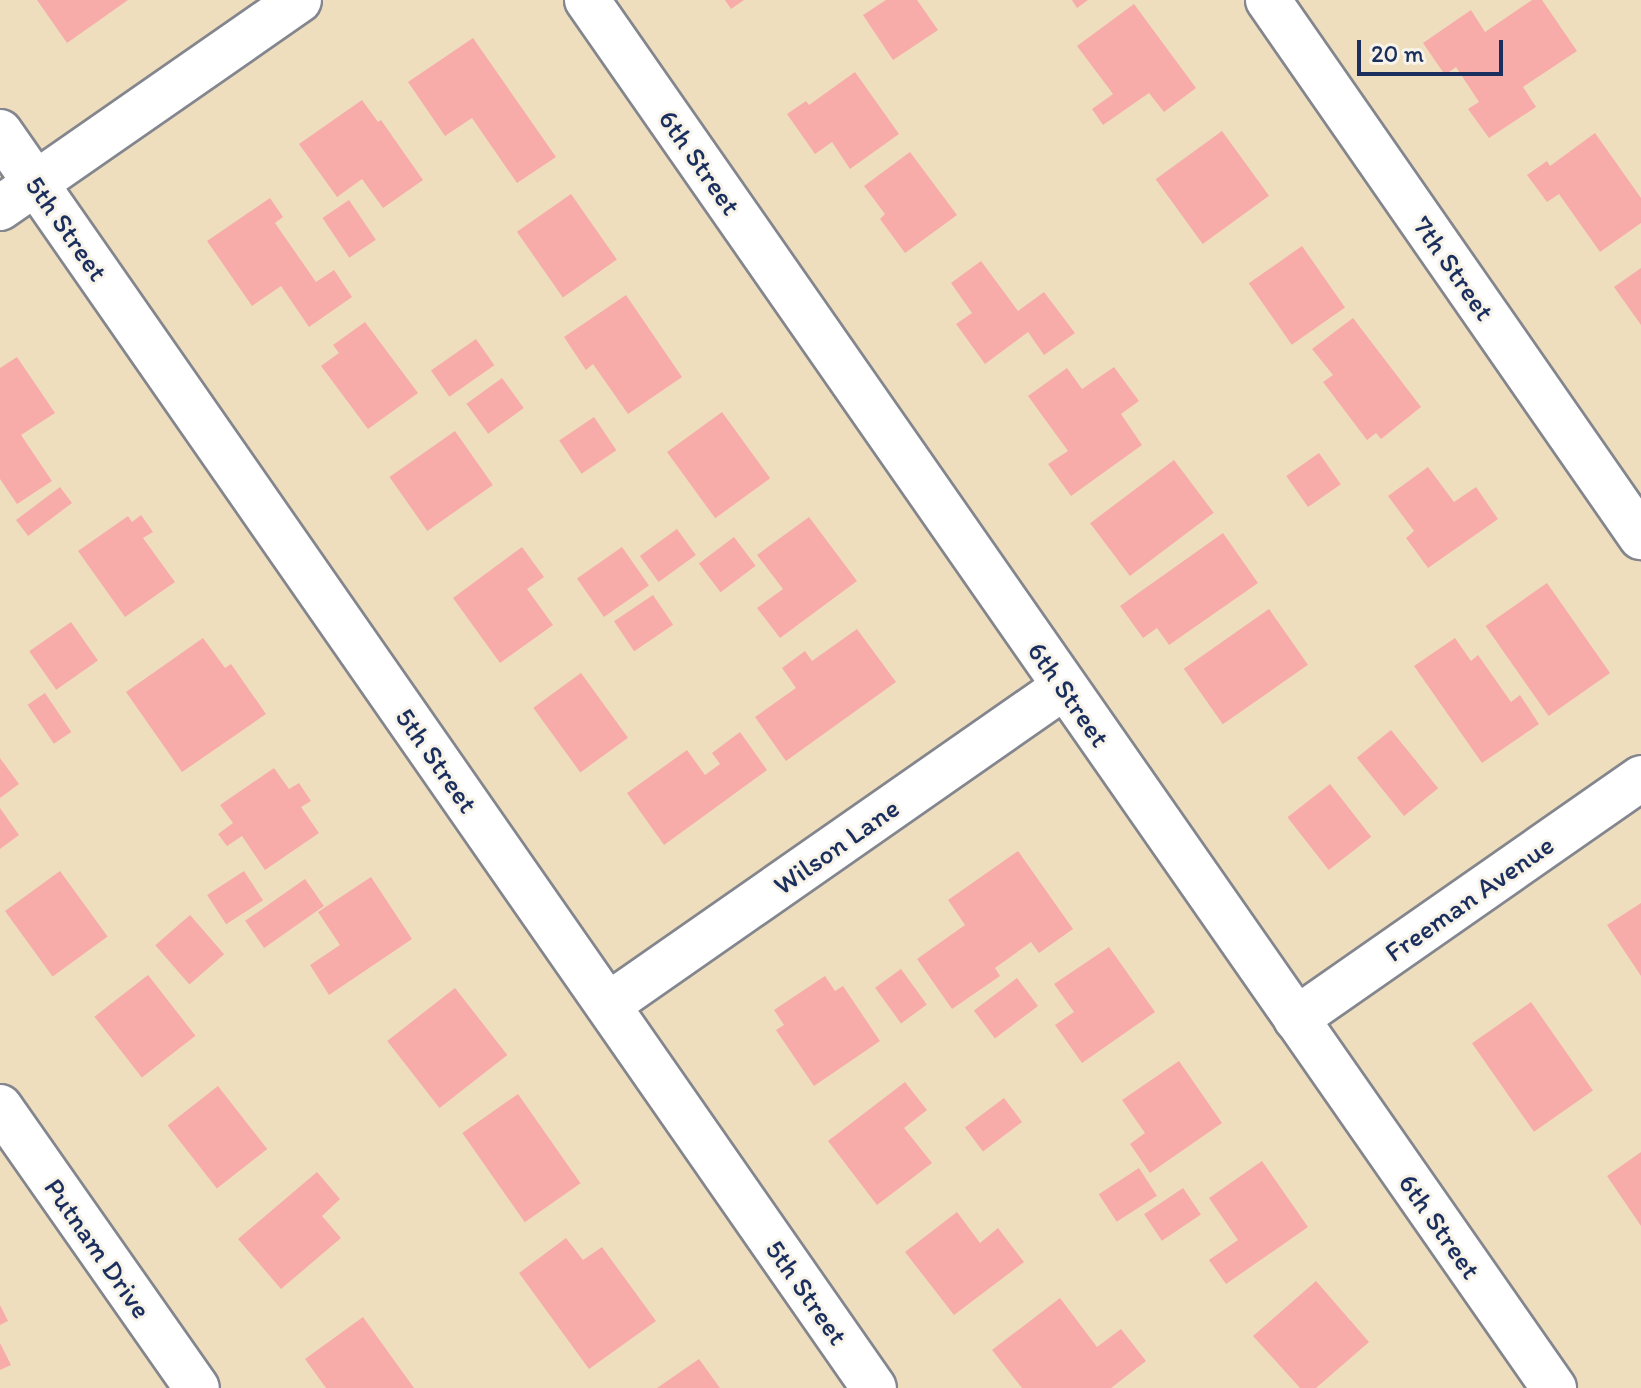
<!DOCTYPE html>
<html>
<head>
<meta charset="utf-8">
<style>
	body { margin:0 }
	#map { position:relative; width:1641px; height:1388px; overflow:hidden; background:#eedebe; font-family:Itim,sans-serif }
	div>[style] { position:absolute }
	.building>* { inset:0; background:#f7acaa; transform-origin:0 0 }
	.roads { filter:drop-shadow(2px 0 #84868e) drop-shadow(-2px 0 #84868e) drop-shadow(0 2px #84868e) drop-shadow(0 -2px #84868e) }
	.minor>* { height:44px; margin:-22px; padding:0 22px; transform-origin:22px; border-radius:22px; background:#fff }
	span { translate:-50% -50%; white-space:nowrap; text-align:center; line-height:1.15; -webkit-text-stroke:6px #f7f3e8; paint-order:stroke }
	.street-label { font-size:28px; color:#1b2f5e }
	.scale { position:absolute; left:1357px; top:40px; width:146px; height:36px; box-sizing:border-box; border:4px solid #1b2f5e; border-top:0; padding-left:10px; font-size:24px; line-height:28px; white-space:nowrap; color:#1b2f5e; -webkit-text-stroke:6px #f7f3e8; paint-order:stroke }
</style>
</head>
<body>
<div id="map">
	<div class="building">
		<i style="clip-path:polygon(37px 0,128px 0,67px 43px)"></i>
		<i style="clip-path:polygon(725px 0,744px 0,731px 9px)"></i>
		<i style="clip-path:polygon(886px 0,917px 0,938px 30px,893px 60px,863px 15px)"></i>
		<i style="clip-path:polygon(1072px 0,1088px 0,1077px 8px)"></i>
		<i style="clip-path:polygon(1532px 0,1542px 0,1577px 51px,1523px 87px,1536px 107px,1489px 138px,1468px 109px,1479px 102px,1456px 67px,1445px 75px,1423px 43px,1471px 10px,1485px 32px)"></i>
		<i style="clip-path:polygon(1134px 4px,1196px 88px,1164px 112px,1149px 93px,1103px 125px,1092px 109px,1113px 94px,1077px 46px)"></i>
		<i style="clip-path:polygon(473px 38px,556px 157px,517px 183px,472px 118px,445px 136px,408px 82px)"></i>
		<i style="clip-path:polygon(855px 72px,899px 134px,850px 169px,832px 142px,815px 154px,787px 114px,806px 101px,809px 105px)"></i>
		<i style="clip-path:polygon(362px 100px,378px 122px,381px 120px,423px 180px,383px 208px,362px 179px,337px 197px,299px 144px)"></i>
		<i style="left:1222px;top:131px;width:80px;height:82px;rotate:54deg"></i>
		<i style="clip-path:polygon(1595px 133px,1641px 198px,1641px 223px,1600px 252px,1559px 194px,1547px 202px,1527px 175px,1547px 161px,1550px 166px)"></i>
		<i style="clip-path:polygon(910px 152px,957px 215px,905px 253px,880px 219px,885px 214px,864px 186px)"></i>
		<i style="left:571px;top:194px;width:80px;height:66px;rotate:55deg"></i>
		<i style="clip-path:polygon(270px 198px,283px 217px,275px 223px,316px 282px,334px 270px,352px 297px,309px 327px,281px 286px,252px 306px,207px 241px)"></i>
		<i style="left:349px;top:200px;width:48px;height:32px;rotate:56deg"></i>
		<i style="left:1302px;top:246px;width:75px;height:65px;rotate:55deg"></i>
		<i style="clip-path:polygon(981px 261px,1018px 311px,1044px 292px,1075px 333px,1044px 355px,1028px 332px,985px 364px,956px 324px,972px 313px,951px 283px)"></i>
		<i style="clip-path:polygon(1641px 268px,1641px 325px,1614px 287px)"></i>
		<i style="clip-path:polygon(626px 295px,682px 377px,628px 414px,593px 364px,586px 370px,564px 337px)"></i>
		<i style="clip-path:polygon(1353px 318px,1421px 407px,1381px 439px,1376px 433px,1367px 440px,1323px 382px,1333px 375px,1312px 349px)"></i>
		<i style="clip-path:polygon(365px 322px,418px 393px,368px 429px,321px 366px,339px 353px,333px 345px)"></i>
		<i style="left:476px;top:339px;width:32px;height:55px;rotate:55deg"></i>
		<i style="clip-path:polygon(17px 357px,55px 413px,21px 435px,52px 481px,17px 504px,0 479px,0 368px)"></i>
		<i style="clip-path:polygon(1114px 367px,1139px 401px,1121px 414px,1142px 445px,1071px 496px,1048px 464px,1068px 451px,1028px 396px,1067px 368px,1082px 389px)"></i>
		<i style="left:502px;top:378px;width:37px;height:44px;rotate:54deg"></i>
		<i style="left:722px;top:412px;width:82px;height:68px;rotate:54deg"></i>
		<i style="left:594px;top:417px;width:40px;height:42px;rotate:56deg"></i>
		<i style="left:455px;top:431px;width:66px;height:80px;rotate:55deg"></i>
		<i style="left:1319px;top:453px;width:38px;height:40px;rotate:55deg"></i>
		<i style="left:1174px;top:460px;width:66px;height:105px;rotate:53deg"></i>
		<i style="clip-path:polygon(1428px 467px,1454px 502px,1476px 487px,1498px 519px,1428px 568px,1406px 538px,1414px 531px,1388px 496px)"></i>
		<i style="left:60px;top:487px;width:20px;height:55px;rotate:53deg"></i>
		<i style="clip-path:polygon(141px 515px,153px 532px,143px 538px,175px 582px,125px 617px,78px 551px,128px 516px,132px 522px)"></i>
		<i style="clip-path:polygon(809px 517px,857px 581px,780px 638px,757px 608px,783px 589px,757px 555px)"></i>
		<i style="left:677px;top:529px;width:32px;height:46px;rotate:54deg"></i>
		<i style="clip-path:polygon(1223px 533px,1258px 583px,1169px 645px,1157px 628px,1143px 638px,1120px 606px)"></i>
		<i style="left:734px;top:537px;width:36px;height:44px;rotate:53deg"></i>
		<i style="clip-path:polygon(522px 547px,544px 577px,527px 589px,553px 625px,500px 663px,453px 598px)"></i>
		<i style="left:622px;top:547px;width:47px;height:55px;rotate:55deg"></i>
		<i style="left:1547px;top:583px;width:110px;height:75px;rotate:55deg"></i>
		<i style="left:653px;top:595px;width:36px;height:47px;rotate:56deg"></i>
		<i style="left:1269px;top:609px;width:68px;height:104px;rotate:55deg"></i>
		<i style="left:71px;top:622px;width:47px;height:51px;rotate:55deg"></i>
		<i style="clip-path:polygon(857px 629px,896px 682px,786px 761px,755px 717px,796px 688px,782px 668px,805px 651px,812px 661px)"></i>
		<i style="clip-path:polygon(203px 638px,225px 668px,231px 664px,266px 714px,182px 772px,126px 692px)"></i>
		<i style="clip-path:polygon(1455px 638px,1471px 661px,1478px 655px,1511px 702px,1520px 695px,1539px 724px,1482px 763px,1414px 666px)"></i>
		<i style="left:581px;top:673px;width:80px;height:59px;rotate:54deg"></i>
		<i style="left:45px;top:693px;width:47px;height:21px;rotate:56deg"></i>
		<i style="left:1391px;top:730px;width:75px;height:44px;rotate:51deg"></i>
		<i style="clip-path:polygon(740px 732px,767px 770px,664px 845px,627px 793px,687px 750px,705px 775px,720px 764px,712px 753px)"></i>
		<i style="clip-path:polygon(0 758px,19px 784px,0 798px)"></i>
		<i style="clip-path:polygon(274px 768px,289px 789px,299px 783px,311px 801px,301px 807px,319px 833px,265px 870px,242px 836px,227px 846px,218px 834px,233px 823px,220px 805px)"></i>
		<i style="left:1330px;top:784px;width:67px;height:54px;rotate:52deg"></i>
		<i style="clip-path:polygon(0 808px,19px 835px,0 849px)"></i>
		<i style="clip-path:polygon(1018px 851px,1073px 929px,1039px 953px,1031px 942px,995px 968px,1000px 976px,952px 1009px,917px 959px,965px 925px,948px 900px)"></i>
		<i style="left:60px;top:871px;width:81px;height:68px;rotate:54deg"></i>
		<i style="left:244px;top:871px;width:35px;height:44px;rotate:57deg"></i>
		<i style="clip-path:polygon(371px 877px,412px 939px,329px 995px,310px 965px,340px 945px,318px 912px)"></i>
		<i style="left:305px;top:879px;width:33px;height:73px;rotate:55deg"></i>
		<i style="clip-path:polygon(1641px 903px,1641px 976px,1607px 925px)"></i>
		<i style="left:190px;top:915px;width:52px;height:46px;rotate:49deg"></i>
		<i style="clip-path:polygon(1109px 947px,1155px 1012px,1082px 1063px,1055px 1025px,1074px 1012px,1054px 984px)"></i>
		<i style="left:901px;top:969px;width:44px;height:32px;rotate:54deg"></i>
		<i style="left:148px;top:975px;width:77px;height:68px;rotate:52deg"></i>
		<i style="clip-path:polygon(825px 976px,835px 991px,843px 986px,880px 1041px,814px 1086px,776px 1030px,784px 1025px,774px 1010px)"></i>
		<i style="left:1017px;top:978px;width:35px;height:54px;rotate:53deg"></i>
		<i style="left:455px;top:988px;width:85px;height:86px;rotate:52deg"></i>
		<i style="left:1531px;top:1002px;width:108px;height:72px;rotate:55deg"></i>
		<i style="clip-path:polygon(1179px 1061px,1222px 1123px,1150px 1173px,1130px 1144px,1145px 1133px,1122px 1100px)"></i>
		<i style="clip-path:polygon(905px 1082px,927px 1110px,904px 1128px,932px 1163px,877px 1205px,828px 1141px)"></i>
		<i style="left:218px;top:1086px;width:80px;height:64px;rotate:52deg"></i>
		<i style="left:518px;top:1094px;width:109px;height:68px;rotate:55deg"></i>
		<i style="left:1004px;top:1098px;width:30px;height:49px;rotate:53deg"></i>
		<i style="clip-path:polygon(1641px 1152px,1641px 1226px,1607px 1176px)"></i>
		<i style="clip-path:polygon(1262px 1161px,1308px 1227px,1226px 1284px,1209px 1260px,1238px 1240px,1209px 1198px)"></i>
		<i style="left:1139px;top:1168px;width:33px;height:48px;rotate:57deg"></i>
		<i style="clip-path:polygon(317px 1172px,340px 1199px,322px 1216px,341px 1238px,281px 1289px,238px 1239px)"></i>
		<i style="left:1183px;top:1188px;width:32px;height:47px;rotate:56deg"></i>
		<i style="clip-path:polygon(957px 1212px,980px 1243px,998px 1228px,1024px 1262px,954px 1315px,905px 1252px)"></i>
		<i style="clip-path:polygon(566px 1238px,583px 1260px,602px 1247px,656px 1321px,589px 1369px,519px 1273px)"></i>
		<i style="clip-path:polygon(1316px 1281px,1369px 1342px,1316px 1388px,1300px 1388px,1253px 1336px)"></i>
		<i style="clip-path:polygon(1060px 1298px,1097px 1347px,1121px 1329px,1146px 1361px,1111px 1388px,1022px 1388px,992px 1350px)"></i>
		<i style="clip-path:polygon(0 1305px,8px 1321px,0 1325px)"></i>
		<i style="clip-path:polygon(363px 1317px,414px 1388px,326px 1388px,305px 1359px)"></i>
		<i style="clip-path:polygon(0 1343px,11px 1365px,0 1370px)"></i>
		<i style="clip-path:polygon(699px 1359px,720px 1388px,657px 1388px)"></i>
	</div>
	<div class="roads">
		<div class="minor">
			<i style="left:587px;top:0;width:1692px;rotate:55.14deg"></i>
			<i style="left:1268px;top:0;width:654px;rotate:55.22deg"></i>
			<i style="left:0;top:132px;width:1530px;rotate:55.17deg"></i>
			<i style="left:0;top:208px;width:364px;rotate:-34.8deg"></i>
			<i style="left:608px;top:1005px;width:556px;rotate:-34.89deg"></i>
			<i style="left:1296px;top:1019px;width:421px;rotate:-34.9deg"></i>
			<i style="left:0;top:1107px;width:343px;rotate:55deg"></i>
		</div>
	</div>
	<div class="street-label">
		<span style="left:700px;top:162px;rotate:55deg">6th Street</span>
		<span style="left:67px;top:228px;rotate:55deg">5th Street</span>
		<span style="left:1454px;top:268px;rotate:55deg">7th Street</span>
		<span style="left:1069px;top:694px;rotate:55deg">6th Street</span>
		<span style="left:437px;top:760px;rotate:55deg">5th Street</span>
		<span style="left:836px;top:846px;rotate:-35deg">Wilson Lane</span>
		<span style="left:1469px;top:898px;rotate:-35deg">Freeman Avenue</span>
		<span style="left:1440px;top:1226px;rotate:55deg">6th Street</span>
		<span style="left:98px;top:1248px;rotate:55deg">Putnam Drive</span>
		<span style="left:807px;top:1292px;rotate:55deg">5th Street</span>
	</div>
	<div class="scale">20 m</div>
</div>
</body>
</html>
